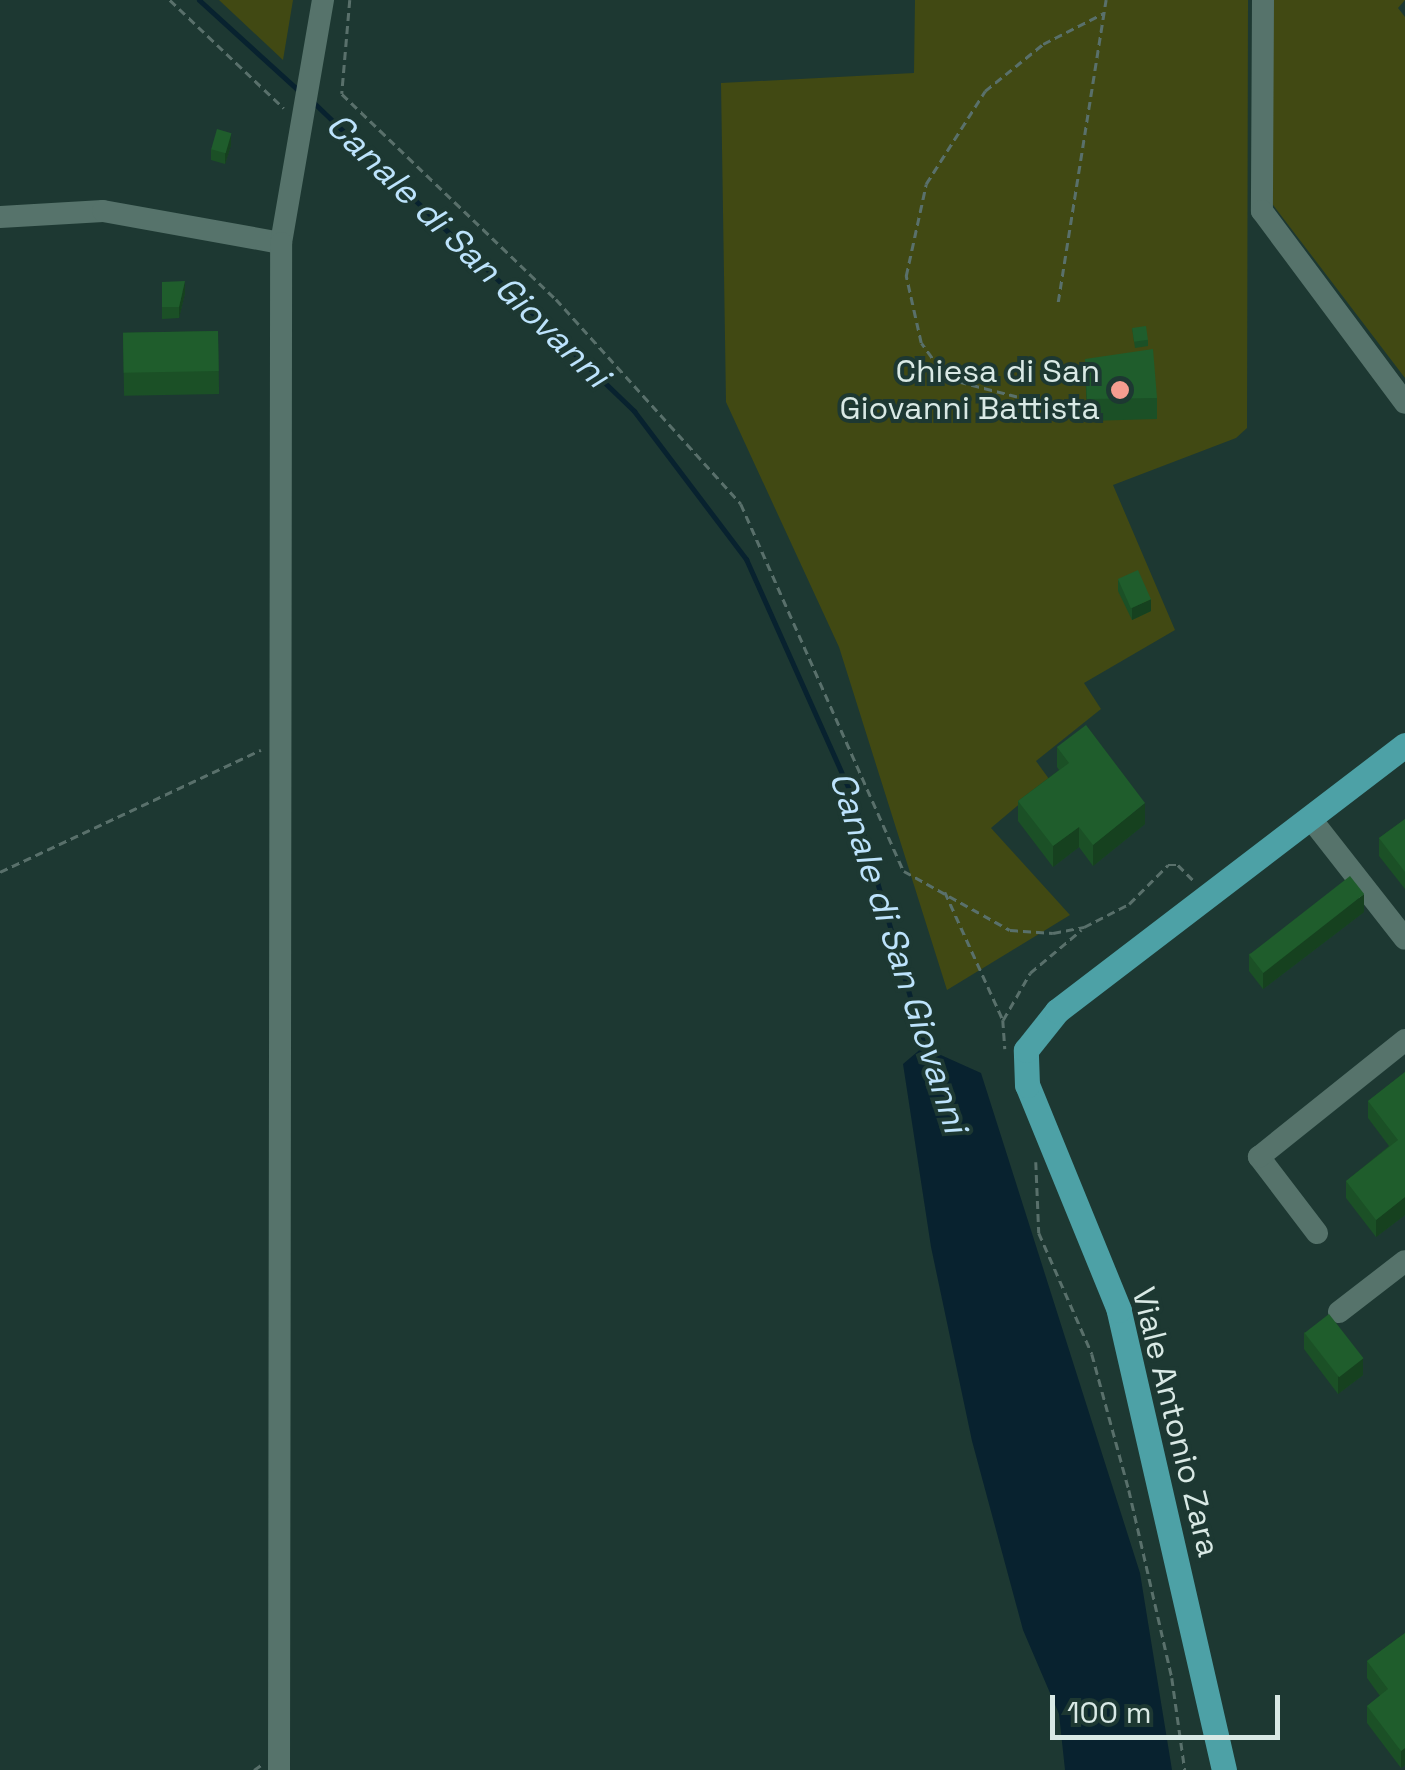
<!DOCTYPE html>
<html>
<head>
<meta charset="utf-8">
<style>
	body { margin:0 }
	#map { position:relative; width:1405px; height:1770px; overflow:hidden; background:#1d3832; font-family:"Space Grotesk",sans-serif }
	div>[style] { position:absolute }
	.green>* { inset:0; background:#414913 }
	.water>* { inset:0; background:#08222f }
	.stream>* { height:5px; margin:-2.5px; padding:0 2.5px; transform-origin:2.5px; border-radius:2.5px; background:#08222f }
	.path>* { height:2.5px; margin-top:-1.25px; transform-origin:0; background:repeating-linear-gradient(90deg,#59706b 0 8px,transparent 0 13px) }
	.minor>* { height:22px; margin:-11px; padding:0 11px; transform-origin:11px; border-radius:11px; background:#56736b }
	.major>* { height:25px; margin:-12.5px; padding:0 12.5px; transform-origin:12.5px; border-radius:12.5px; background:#4da1a6 }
	.wall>* { inset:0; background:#1b5026; transform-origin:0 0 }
	.shaded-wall>* { inset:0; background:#16411f }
	.building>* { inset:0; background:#1f5d2c; transform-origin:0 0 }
	.dots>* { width:28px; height:28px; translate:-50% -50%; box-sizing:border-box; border:5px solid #1d3832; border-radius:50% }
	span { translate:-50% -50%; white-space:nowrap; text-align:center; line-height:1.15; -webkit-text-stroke:8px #1d3832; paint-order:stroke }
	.poi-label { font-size:32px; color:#d9e9e5 }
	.right { translate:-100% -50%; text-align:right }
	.street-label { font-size:32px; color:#d9e9e5 }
	.water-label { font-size:35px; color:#bde3fc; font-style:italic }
	.scale { position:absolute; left:1050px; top:1695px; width:230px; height:45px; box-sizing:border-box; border:5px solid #d9e9e5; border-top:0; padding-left:12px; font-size:30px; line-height:35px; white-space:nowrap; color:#d9e9e5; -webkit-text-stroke:8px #1d3832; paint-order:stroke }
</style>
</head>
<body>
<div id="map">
	<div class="green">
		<i style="clip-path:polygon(219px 0,293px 0,283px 60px)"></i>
		<i style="clip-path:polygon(915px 0,1248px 0,1247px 428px,1236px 438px,1113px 485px,1175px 630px,1084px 683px,1101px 709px,1036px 761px,1049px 779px,991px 828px,1070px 915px,947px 990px,839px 647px,726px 402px,721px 83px,914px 73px)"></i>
		<i style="clip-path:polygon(1274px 0,1405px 0,1398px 8px,1405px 17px,1405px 378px,1267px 197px)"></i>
	</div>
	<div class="water">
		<i style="clip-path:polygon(923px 1047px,981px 1073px,1140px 1573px,1172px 1770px,1065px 1770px,1059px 1714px,1023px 1630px,972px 1441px,931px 1247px,903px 1064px)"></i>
	</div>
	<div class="stream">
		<i style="left:199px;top:0;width:137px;rotate:42.3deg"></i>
		<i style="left:313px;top:102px;width:446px;rotate:43.9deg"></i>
		<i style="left:634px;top:411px;width:186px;rotate:52.9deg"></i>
		<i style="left:746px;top:559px;width:262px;rotate:65.9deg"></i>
		<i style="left:853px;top:798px;width:265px;rotate:74deg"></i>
	</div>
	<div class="path">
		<i style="left:170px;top:0;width:157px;rotate:43.5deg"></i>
		<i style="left:350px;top:0;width:94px;rotate:94.9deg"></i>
		<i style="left:342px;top:94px;width:296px;rotate:43.8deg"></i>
		<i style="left:556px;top:299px;width:276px;rotate:47.9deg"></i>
		<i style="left:741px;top:504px;width:402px;rotate:66.1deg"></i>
		<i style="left:904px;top:871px;width:121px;rotate:29.1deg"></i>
		<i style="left:1010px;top:930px;width:43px;rotate:4deg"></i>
		<i style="left:1053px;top:933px;width:32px;rotate:-11deg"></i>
		<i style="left:1084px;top:927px;width:51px;rotate:-27.1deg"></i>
		<i style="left:1129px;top:904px;width:55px;rotate:-45deg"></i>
		<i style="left:1168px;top:865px;width:10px"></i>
		<i style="left:1178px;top:865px;width:24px;rotate:45deg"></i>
		<i style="left:1058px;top:302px;width:306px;rotate:-81deg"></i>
		<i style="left:1017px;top:397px;width:72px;rotate:-165.6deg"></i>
		<i style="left:947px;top:379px;width:44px;rotate:-125.8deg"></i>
		<i style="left:921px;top:343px;width:69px;rotate:-102.6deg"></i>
		<i style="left:906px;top:276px;width:94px;rotate:-77.7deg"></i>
		<i style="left:926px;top:184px;width:110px;rotate:-57.6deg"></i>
		<i style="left:985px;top:91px;width:75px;rotate:-39deg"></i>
		<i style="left:1043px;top:44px;width:68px;rotate:-26.9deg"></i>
		<i style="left:0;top:872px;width:288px;rotate:-25.1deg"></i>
		<i style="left:945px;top:892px;width:141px;rotate:65.6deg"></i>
		<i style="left:1003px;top:1020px;width:54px;rotate:-60.1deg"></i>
		<i style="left:1030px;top:973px;width:67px;rotate:-40.1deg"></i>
		<i style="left:1003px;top:1020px;width:29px;rotate:86deg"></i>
		<i style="left:1036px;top:1162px;width:71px;rotate:87.6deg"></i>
		<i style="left:1039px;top:1233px;width:132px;rotate:66.3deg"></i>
		<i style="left:1092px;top:1354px;width:141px;rotate:74.8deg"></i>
		<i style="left:1129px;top:1490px;width:193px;rotate:77.1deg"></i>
		<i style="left:1172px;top:1678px;width:93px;rotate:82deg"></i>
		<i style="left:254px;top:1770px;width:9px;rotate:-36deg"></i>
	</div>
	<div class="minor">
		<i style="left:1263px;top:0;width:211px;rotate:90.3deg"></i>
		<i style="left:1262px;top:211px;width:239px;rotate:53.3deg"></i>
		<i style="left:0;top:217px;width:103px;rotate:-3.3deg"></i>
		<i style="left:103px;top:211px;width:181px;rotate:10.2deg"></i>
		<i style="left:281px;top:243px;width:247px;rotate:-80.2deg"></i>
		<i style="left:1311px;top:819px;width:152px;rotate:51.9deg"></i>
		<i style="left:1317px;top:1233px;width:96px;rotate:-127.3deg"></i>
		<i style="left:1259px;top:1157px;width:187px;rotate:-38.7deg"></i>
		<i style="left:1339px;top:1312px;width:83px;rotate:-37.7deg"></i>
		<i style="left:279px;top:1770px;width:1527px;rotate:-89.92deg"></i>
	</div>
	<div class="major">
		<i style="left:1224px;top:1770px;width:472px;rotate:-102.9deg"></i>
		<i style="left:1119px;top:1310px;width:243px;rotate:-112.2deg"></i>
		<i style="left:1027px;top:1085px;width:35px;rotate:-92deg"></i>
		<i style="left:1026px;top:1050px;width:50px;rotate:-51.5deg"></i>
		<i style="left:1057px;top:1011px;width:438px;rotate:-37.4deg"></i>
	</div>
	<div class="wall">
		<i style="clip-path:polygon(231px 145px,225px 164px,211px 160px,211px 149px)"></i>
		<i style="clip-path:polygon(162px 282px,185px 293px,179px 318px,162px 319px)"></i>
		<i style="clip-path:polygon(1132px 328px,1148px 340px,1148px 346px,1135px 348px)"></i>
		<i style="left:218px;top:331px;width:63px;height:95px;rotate:89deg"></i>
		<i style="clip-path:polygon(1085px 359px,1157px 398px,1157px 419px,1087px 421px)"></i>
		<i style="clip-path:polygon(1118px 580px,1151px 611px,1132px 620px,1118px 591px)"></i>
		<i style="clip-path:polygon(1057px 747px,1145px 824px,1093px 866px,1079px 847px,1053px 867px,1018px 821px,1018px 801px,1059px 770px,1057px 767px)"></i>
		<i style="clip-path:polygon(1405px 819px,1405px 889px,1379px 856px,1379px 838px)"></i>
		<i style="clip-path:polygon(1364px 912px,1263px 989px,1249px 971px,1249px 954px)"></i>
		<i style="clip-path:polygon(1405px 1072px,1405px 1215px,1376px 1237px,1346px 1198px,1346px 1181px,1389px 1146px,1368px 1118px,1368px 1101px)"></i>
		<i style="clip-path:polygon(1304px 1332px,1363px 1375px,1338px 1394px,1304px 1349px)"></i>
		<i style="clip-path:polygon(1405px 1633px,1405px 1765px,1401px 1768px,1367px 1723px,1367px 1706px,1380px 1696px,1367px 1678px,1367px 1661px)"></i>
	</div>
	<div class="shaded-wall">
		<i style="clip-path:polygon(231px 133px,231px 145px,225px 164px,225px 153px)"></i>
		<i style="clip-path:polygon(185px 281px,185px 293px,179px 318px,179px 307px)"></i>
		<i style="clip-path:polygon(1151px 599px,1151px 611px,1132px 620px,1132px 608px)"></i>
		<i style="clip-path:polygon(1145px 803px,1145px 824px,1093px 866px,1093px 845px)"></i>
		<i style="clip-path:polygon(1079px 827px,1079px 847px,1053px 867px,1053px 846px)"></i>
		<i style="clip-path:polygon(1364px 894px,1364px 912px,1263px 989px,1263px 972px)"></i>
		<i style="clip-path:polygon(1405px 1197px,1405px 1215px,1376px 1237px,1376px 1220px)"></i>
		<i style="clip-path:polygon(1363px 1358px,1363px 1375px,1338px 1394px,1338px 1376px)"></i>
		<i style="clip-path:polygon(1405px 1748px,1405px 1765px,1401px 1768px,1401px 1751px)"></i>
	</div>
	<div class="building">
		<i style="left:217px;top:129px;width:15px;height:21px;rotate:16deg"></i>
		<i style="clip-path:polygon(185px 281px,179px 307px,162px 307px,162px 282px)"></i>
		<i style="left:1146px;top:326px;width:14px;height:14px;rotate:82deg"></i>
		<i style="left:218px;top:331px;width:40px;height:95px;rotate:89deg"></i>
		<i style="clip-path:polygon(1153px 349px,1157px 398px,1087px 399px,1085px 359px)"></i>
		<i style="left:1138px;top:570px;width:32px;height:22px;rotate:66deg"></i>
		<i style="clip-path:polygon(1086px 725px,1145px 803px,1093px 845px,1079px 827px,1053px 846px,1018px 801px,1069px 763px,1057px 747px)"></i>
		<i style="clip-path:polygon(1405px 819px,1405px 872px,1379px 838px)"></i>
		<i style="left:1350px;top:876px;width:23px;height:128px;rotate:52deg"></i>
		<i style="clip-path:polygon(1405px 1072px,1405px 1197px,1376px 1220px,1346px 1181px,1398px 1140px,1368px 1101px)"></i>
		<i style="left:1329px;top:1314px;width:56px;height:31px;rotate:52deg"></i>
		<i style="clip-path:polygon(1405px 1633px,1405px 1748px,1401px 1751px,1367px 1706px,1388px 1689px,1367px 1661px)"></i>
	</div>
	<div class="dots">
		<i style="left:1120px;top:390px;background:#f59d90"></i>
	</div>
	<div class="poi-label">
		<span class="right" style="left:1100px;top:390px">Chiesa di San<br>Giovanni Battista</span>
	</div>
	<div class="street-label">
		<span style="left:1176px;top:1422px;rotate:76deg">Viale Antonio Zara</span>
	</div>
	<div class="water-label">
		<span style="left:468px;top:250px;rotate:44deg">Canale di San Giovanni</span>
		<span style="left:899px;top:952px;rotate:72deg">Canale di San Giovanni</span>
	</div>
	<div class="scale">100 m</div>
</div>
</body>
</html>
